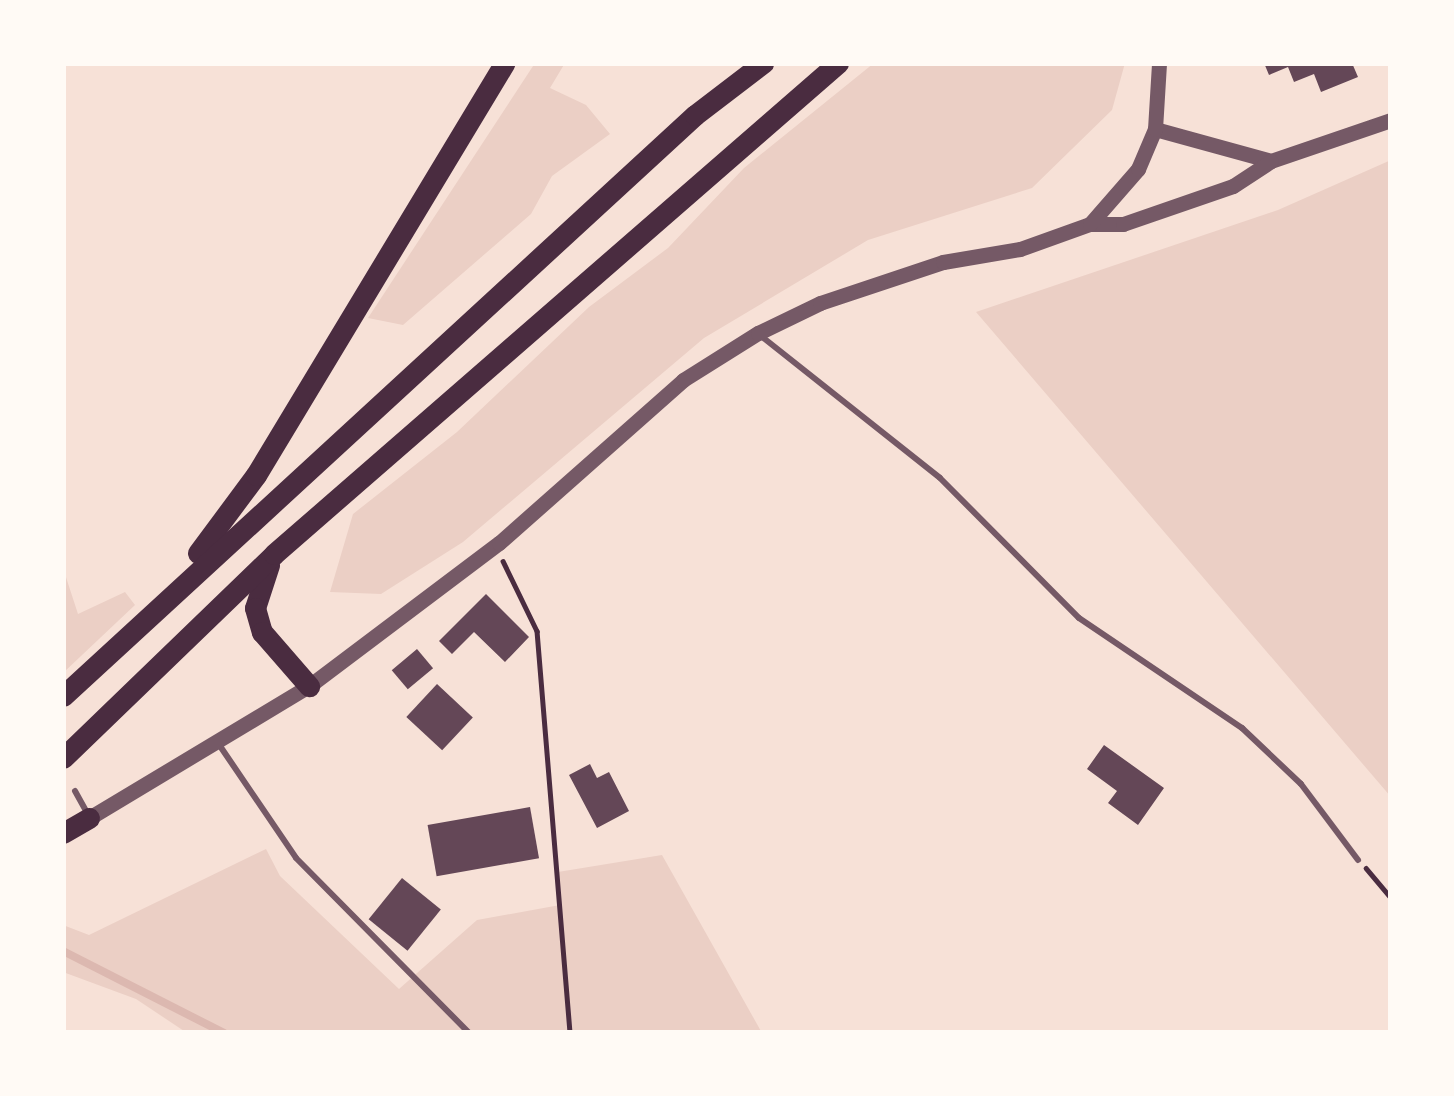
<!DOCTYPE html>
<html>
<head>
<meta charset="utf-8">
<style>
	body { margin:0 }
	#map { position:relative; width:1454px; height:1096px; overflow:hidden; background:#f7e1d7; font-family:"Noto Sans",sans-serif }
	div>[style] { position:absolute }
	.green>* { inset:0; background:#ebcfc5 }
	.stream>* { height:8px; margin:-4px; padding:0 4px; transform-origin:4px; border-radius:4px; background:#dcb8b0 }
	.building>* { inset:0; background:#644757; transform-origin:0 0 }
	.path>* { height:4.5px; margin:-2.25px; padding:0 2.25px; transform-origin:2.25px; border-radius:2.25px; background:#4a2c40 }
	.service>* { height:6px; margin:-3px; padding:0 3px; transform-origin:3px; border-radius:3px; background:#755966 }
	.tertiary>* { height:15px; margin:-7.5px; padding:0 7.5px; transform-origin:7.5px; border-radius:7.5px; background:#755966 }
	.primary>* { height:21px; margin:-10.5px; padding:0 10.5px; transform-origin:10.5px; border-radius:10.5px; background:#4a2c40 }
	span { translate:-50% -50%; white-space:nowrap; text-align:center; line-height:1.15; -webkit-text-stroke:10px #fffaf5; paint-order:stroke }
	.frame { position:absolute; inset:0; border:66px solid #fffaf5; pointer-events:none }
</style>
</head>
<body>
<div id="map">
	<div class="green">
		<i style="clip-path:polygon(535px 63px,565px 63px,550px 88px,586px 105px,610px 134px,552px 176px,531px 214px,403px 325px,368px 318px)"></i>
		<i style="clip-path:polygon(874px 63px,1125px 63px,1112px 110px,1032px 188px,868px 240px,704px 338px,463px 542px,381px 594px,330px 592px,353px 514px,457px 432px,589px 307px,668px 248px,744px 168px)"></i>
		<i style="clip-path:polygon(1391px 160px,1391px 797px,976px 312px,1278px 210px)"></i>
		<i style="clip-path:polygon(63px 568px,78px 614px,125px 592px,135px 605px,63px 673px)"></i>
		<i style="clip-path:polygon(266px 849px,280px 876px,399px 989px,477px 920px,560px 905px,558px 872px,662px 855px,762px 1033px,187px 1033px,136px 999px,63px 972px,63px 925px,89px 935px)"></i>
	</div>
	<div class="stream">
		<i style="left:63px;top:951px;width:181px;rotate:27deg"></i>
	</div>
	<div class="building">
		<i style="clip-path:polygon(1264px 63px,1352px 63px,1358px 77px,1321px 92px,1314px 74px,1294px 82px,1288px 67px,1269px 75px)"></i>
		<i style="clip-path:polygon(486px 594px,529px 637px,505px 662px,474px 632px,452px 654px,439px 641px)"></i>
		<i style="left:417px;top:649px;width:25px;height:33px;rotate:50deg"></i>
		<i style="left:437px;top:684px;width:49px;height:45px;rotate:43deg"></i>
		<i style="clip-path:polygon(1104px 745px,1164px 788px,1138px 825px,1108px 803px,1117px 791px,1087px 769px)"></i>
		<i style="clip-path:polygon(590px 764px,597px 778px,609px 772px,629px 811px,597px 828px,569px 775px)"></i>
		<i style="left:530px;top:807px;width:52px;height:104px;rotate:80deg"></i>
		<i style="left:402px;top:878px;width:50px;height:53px;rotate:39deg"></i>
	</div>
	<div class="path">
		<i style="left:503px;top:561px;width:78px;rotate:64.1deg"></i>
		<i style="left:537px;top:631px;width:403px;rotate:85.3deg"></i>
		<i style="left:1366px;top:868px;width:39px;rotate:50deg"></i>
	</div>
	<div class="service">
		<i style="left:761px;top:336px;width:228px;rotate:38.4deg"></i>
		<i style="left:940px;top:478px;width:197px;rotate:45.2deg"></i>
		<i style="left:1079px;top:618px;width:197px;rotate:34deg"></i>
		<i style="left:1242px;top:728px;width:81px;rotate:43.5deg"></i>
		<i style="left:1301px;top:784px;width:95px;rotate:53.1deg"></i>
		<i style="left:220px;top:746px;width:135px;rotate:55.8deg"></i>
		<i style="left:296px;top:858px;width:246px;rotate:45.3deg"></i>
		<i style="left:75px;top:791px;width:26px;rotate:61deg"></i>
	</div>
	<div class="tertiary">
		<i style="left:1155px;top:129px;width:120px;rotate:15.4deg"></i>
		<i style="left:1271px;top:161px;width:127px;rotate:-18.9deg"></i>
		<i style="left:1090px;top:224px;width:33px"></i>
		<i style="left:1123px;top:224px;width:116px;rotate:-19.1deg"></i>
		<i style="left:1233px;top:186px;width:45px;rotate:-33.3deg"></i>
		<i style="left:89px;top:818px;width:257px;rotate:-31deg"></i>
		<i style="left:309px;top:686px;width:238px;rotate:-37deg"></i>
		<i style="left:499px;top:543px;width:246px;rotate:-41.5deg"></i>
		<i style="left:683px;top:380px;width:89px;rotate:-32.1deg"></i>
		<i style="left:758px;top:333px;width:69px;rotate:-25.8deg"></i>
		<i style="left:820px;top:303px;width:130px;rotate:-18.4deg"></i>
		<i style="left:943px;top:262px;width:78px;rotate:-9.6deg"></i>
		<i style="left:1020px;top:249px;width:74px;rotate:-19.7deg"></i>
		<i style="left:1090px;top:224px;width:73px;rotate:-48.9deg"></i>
		<i style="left:1138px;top:169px;width:43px;rotate:-67deg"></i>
		<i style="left:1155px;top:129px;width:66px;rotate:-86.5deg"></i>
	</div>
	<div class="primary">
		<i style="left:198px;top:553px;width:97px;rotate:-53.4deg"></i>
		<i style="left:256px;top:475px;width:481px;rotate:-58.9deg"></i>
		<i style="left:269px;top:565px;width:45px;rotate:108deg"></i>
		<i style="left:255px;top:608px;width:25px;rotate:74deg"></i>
		<i style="left:262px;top:632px;width:72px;rotate:49deg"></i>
		<i style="left:63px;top:696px;width:858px;rotate:-42.59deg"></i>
		<i style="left:695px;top:115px;width:86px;rotate:-37.4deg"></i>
		<i style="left:63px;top:758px;width:293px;rotate:-44deg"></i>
		<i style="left:274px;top:554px;width:748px;rotate:-41.04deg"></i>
		<i style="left:63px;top:833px;width:30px;rotate:-30deg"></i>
	</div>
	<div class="frame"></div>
</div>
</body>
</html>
